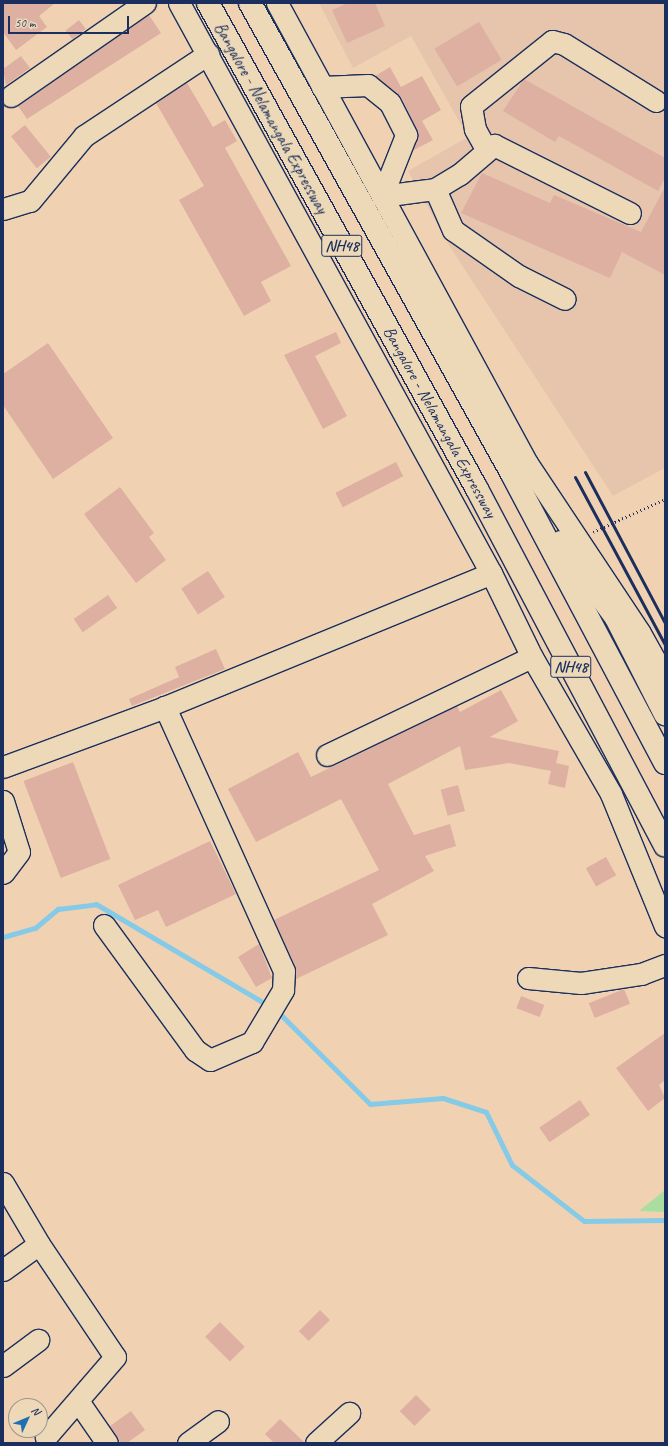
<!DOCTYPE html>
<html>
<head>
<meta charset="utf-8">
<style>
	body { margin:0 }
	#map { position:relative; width:668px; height:1446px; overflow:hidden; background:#f0d2b3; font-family:Caveat,sans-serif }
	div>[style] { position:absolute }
	.built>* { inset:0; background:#e6c5ac }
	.green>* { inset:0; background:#a9dea0 }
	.stream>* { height:5px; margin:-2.5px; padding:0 2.5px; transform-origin:2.5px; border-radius:2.5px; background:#85cae6 }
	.building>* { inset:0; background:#ddb0a1; transform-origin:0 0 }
	.path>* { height:2.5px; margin-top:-1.25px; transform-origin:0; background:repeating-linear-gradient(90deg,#1b2f5e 0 1px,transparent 0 4px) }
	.roads { filter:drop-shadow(1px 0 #1b2f5e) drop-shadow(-1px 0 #1b2f5e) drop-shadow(0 1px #1b2f5e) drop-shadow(0 -1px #1b2f5e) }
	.minor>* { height:21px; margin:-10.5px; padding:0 10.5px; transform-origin:10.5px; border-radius:10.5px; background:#edd9b7 }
	.highway>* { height:22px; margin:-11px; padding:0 11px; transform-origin:11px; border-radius:11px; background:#edd9b7 }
	.rail>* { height:3px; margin:-1.5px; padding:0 1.5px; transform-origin:1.5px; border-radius:1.5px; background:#1b2f5e }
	span { translate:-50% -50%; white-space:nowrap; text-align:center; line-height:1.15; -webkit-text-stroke:3px #edd9b7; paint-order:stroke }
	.shield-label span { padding:1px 3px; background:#edd9b7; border:1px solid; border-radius:3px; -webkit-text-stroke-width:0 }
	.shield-label { font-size:16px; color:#1b2f5e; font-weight:700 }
	.street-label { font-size:17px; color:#1b2f5e }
	.frame { position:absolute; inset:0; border:4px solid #1b2f5e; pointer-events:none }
	.north { position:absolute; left:8px; top:1398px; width:40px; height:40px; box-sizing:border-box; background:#edd9b7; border:1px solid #999593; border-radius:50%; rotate:46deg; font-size:11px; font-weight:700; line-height:16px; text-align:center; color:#1b2f5e }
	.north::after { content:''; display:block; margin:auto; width:14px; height:18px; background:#1f6fb2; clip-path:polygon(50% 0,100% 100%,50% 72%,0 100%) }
	.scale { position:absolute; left:8px; top:16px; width:121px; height:18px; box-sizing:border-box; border:2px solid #1b2f5e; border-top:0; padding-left:5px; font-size:12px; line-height:14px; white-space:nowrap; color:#1b2f5e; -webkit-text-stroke:3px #edd9b7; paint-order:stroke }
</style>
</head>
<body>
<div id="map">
	<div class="built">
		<i style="clip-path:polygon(319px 3px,665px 3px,665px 468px,613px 496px,450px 247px,408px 171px,468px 137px,411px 36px,353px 68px)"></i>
	</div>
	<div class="green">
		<i style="clip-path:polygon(665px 1190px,665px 1212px,639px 1211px)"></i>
	</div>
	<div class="stream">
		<i style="left:3px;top:937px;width:33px;rotate:-16deg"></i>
		<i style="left:35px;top:928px;width:30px;rotate:-40deg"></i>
		<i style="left:58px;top:909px;width:38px;rotate:-7deg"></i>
		<i style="left:96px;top:904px;width:201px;rotate:30.5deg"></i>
		<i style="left:276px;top:1010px;width:133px;rotate:45deg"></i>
		<i style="left:370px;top:1104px;width:73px;rotate:-4.7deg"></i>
		<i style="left:443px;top:1098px;width:45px;rotate:18deg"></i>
		<i style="left:486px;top:1112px;width:59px;rotate:63.9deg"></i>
		<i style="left:512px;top:1165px;width:91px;rotate:37.9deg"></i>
		<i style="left:584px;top:1221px;width:81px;rotate:-0.7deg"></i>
	</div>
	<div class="building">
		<i style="clip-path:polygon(3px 3px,55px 3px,39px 16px,47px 27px,16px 50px,3px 32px)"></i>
		<i style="clip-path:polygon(348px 3px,375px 3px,385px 26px,347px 43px,332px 10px)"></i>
		<i style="clip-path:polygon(149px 15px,161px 33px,27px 119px,18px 106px)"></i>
		<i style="left:79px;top:20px;width:11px;height:17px;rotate:52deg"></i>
		<i style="left:479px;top:22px;width:44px;height:52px;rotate:59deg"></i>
		<i style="clip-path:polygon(21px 56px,30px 68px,6px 85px,3px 69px)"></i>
		<i style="clip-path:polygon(390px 67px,401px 87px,422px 76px,441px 110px,422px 121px,433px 140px,412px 151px,417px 130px,401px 97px,375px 76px)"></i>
		<i style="clip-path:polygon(524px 79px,665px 158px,665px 178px,658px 191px,559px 136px,555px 142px,503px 111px)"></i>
		<i style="clip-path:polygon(187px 83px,213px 127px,225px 120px,237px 141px,225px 148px,291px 266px,261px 282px,271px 301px,244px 316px,179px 200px,204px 186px,156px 103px)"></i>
		<i style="left:25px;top:125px;width:41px;height:18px;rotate:51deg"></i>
		<i style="clip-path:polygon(482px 173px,550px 203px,554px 195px,641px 232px,665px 187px,665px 275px,622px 252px,610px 278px,461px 213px)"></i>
		<i style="clip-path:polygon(336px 332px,341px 343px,315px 356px,347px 416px,323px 429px,284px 355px)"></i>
		<i style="clip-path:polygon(48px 343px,113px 438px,53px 479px,3px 405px,3px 374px)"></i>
		<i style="left:396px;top:462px;width:16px;height:68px;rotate:63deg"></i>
		<i style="clip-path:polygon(120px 487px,154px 533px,149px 537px,166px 560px,136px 583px,84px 514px)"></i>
		<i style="left:208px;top:571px;width:31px;height:32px;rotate:57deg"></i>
		<i style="left:108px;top:595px;width:16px;height:42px;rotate:55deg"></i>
		<i style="clip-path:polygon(216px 649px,225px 669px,132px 706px,129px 699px,179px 677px,175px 667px)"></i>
		<i style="clip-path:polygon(501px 690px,518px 721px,490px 737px,559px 751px,556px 763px,569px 766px,565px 788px,548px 784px,551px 771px,509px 763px,465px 770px,460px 746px,388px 784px,414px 835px,450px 824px,456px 846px,425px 856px,434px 871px,372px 904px,388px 935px,296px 979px,295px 966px,274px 920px,379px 870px,341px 799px,256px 842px,228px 789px,298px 752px,311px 777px,457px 706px,460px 712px)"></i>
		<i style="left:73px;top:762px;width:104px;height:53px;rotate:69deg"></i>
		<i style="left:458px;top:785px;width:27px;height:18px;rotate:75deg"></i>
		<i style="clip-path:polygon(210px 841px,236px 894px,166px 927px,158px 910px,135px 920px,118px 885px)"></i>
		<i style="left:606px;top:857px;width:21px;height:23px;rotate:61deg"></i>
		<i style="clip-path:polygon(259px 944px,272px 978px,256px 987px,238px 957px)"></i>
		<i style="left:624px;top:989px;width:16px;height:38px;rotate:68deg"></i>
		<i style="left:521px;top:996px;width:25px;height:13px;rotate:21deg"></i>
		<i style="clip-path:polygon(665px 1033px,665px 1080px,659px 1085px,665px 1098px,648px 1111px,616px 1068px)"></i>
		<i style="left:580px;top:1100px;width:18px;height:49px;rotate:56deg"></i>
		<i style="left:320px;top:1310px;width:14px;height:30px;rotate:45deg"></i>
		<i style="left:220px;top:1322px;width:35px;height:21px;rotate:45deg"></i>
		<i style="left:416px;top:1395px;width:21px;height:23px;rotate:45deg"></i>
		<i style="clip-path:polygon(131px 1411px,145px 1430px,127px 1443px,121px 1443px,110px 1426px)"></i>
		<i style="clip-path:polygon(280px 1419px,304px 1442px,304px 1443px,274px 1443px,265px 1434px)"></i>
	</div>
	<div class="path">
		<i style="left:593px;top:532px;width:79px;rotate:-24.6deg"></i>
	</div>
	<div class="roads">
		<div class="minor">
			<i style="left:179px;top:3px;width:650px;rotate:61.31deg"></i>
			<i style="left:491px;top:573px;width:93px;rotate:64deg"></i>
			<i style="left:532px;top:657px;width:158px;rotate:60deg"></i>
			<i style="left:611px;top:794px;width:143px;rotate:67.8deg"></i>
			<i style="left:277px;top:3px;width:524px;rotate:61.48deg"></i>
			<i style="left:527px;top:463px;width:204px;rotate:56.4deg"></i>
			<i style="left:640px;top:633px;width:51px;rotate:60.9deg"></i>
			<i style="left:322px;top:87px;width:46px;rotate:-2.5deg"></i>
			<i style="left:368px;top:85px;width:28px;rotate:39deg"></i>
			<i style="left:390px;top:103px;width:36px;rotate:63deg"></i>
			<i style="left:406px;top:135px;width:66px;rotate:111.5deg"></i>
			<i style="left:382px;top:196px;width:53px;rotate:-7.5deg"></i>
			<i style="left:435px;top:189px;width:29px;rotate:-31deg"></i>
			<i style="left:460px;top:174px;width:45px;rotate:-40.5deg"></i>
			<i style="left:494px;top:145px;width:152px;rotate:26.6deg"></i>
			<i style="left:11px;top:96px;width:163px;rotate:-34.8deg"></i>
			<i style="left:486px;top:149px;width:23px;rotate:-119deg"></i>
			<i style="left:475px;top:129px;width:23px;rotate:-100deg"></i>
			<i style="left:471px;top:106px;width:104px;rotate:-38.7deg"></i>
			<i style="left:552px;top:41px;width:12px;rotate:14deg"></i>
			<i style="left:564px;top:44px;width:108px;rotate:31.8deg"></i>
			<i style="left:435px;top:189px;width:45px;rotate:66.3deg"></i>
			<i style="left:453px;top:230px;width:80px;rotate:34.9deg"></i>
			<i style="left:519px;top:276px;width:51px;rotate:26.6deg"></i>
			<i style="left:3px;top:209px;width:28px;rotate:-17deg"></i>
			<i style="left:30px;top:201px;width:85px;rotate:-50.3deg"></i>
			<i style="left:84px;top:136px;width:149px;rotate:-33.5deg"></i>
			<i style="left:327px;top:755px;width:227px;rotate:-25.6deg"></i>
			<i style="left:3px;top:767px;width:173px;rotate:-20.3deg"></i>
			<i style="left:165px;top:707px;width:352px;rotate:-22.3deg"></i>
			<i style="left:3px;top:801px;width:53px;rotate:72.6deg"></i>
			<i style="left:19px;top:852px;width:26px;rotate:127deg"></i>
			<i style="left:104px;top:925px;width:155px;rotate:53.9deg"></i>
			<i style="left:195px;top:1050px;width:18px;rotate:34deg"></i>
			<i style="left:210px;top:1060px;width:46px;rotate:-23.2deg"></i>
			<i style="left:252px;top:1042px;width:61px;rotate:-59.2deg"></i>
			<i style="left:283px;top:990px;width:19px;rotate:-87deg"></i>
			<i style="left:284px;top:971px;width:290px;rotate:-114.3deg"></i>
			<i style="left:528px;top:978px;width:53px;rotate:5.4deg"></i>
			<i style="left:581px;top:983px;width:61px;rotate:-8.5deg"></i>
			<i style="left:641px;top:974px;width:26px;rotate:-21deg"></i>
			<i style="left:3px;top:1183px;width:71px;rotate:59.5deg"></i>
			<i style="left:39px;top:1244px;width:136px;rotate:56.1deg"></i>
			<i style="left:115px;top:1357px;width:106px;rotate:130.8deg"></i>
			<i style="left:3px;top:1270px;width:44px;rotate:-35.8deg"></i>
			<i style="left:3px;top:1366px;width:44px;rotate:-36.6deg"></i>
			<i style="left:78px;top:1401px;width:51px;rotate:55.4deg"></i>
			<i style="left:188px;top:1443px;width:37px;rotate:-36deg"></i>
			<i style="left:316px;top:1443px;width:45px;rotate:-42.3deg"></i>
		</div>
		<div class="highway">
			<i style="left:208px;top:3px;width:555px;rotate:61.04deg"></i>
			<i style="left:477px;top:489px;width:403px;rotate:62.2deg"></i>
			<i style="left:250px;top:3px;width:539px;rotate:60.91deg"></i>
			<i style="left:512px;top:474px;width:327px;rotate:62.1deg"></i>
			<i style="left:561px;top:542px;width:94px;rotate:54.1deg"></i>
			<i style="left:616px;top:618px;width:108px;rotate:63deg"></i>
		</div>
	</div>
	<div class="rail">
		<i style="left:585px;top:472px;width:171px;rotate:62.1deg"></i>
		<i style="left:575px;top:477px;width:191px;rotate:61.8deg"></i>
	</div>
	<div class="shield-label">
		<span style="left:342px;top:246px">NH48</span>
		<span style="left:571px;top:667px">NH48</span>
	</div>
	<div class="street-label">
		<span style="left:271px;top:118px;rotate:61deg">Bangalore - Nelamangala Expressway</span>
		<span style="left:440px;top:422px;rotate:61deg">Bangalore - Nelamangala Expressway</span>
	</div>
	<div class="frame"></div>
	<div class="north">N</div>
	<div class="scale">50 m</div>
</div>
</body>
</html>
